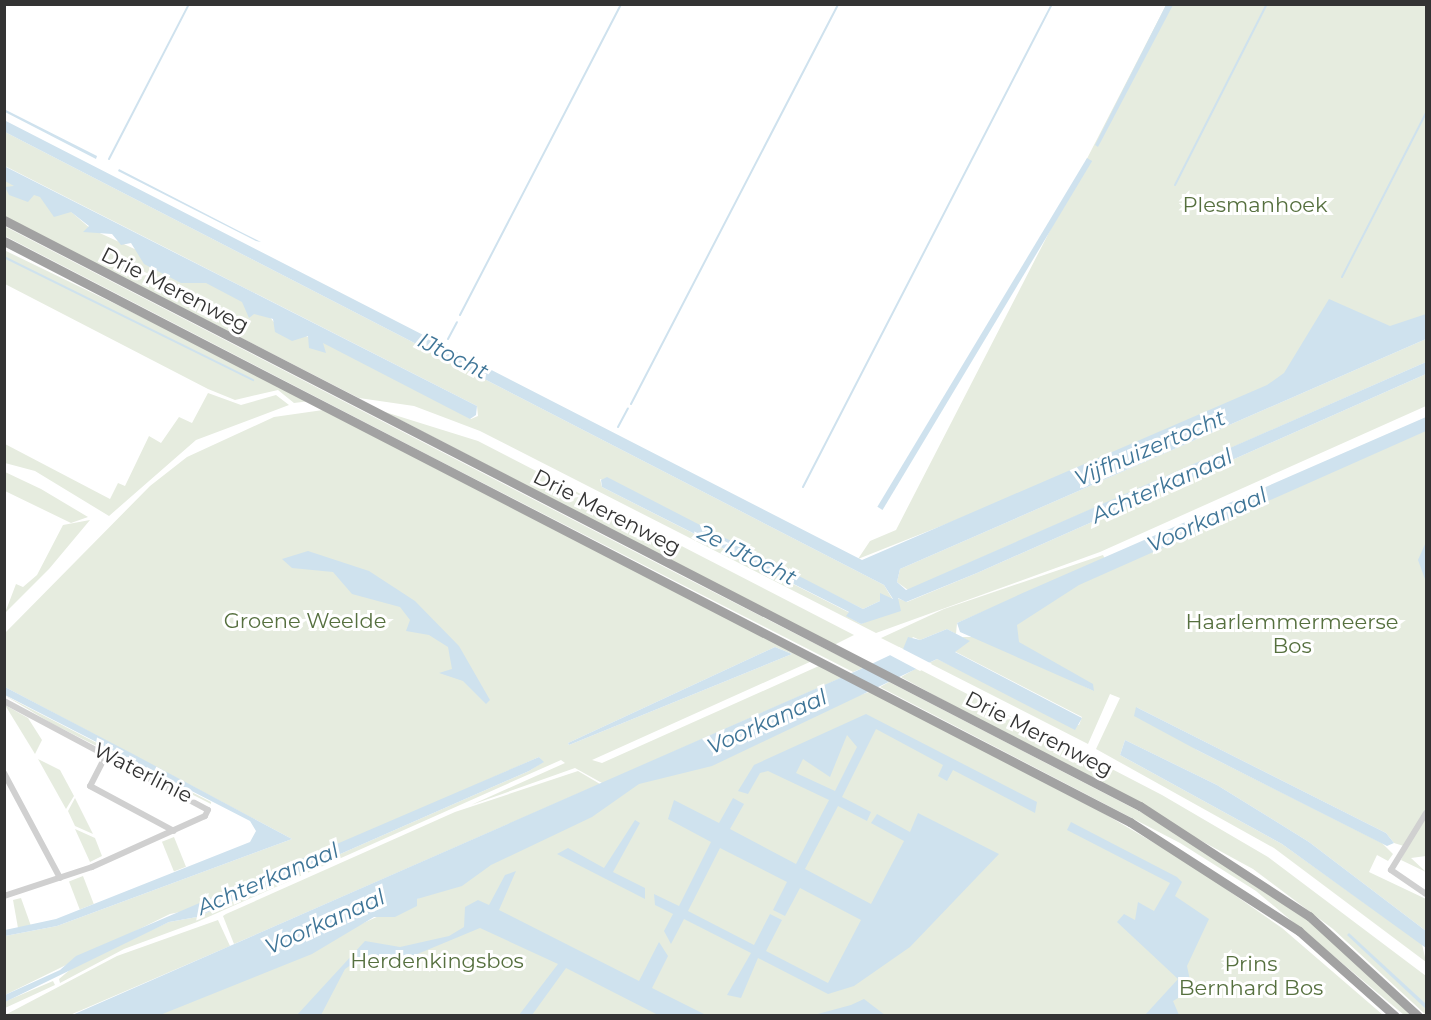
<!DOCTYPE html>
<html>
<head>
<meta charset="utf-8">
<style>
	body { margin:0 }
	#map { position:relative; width:1431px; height:1020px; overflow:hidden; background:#fff; font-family:Montserrat,sans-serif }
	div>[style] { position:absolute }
	.green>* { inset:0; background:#e6ecdf; transform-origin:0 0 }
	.water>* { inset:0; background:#cfe2ee; transform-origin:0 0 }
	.pier>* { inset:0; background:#fff }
	.stream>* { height:2px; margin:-1px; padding:0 1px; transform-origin:1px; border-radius:1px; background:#cfe2ee }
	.minor>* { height:6px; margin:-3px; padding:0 3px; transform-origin:3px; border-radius:3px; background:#d0d0d0 }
	.trunk>* { height:9px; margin:-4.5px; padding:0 4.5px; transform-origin:4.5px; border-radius:4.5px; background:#a2a2a2 }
	span { translate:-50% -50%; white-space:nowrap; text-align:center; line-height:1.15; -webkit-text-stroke:6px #fff; paint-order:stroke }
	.park-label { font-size:21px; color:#56703f }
	.street-label { font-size:21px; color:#333 }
	.water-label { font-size:22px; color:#3f7597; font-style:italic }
	.frame { position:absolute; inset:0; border:6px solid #333; pointer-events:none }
</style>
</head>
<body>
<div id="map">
	<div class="green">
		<i style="clip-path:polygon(1166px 5px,1426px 5px,1426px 316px,1057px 480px,858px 559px,870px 541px,896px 530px)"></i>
		<i style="clip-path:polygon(5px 132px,884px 585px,893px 600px,880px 594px,880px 601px,863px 609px,600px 479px,602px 487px,850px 613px,847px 616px,861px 624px,891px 610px,897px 598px,907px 602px,977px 573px,1426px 374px,1426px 406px,1100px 552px,876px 633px,480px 431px,414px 406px,359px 398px,5px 217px,5px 179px,69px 210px,91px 229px,226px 291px,266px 312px,276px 325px,338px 348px,471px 419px,478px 416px,477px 406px,5px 166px)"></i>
		<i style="clip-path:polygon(4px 226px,676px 573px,863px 668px,853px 672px,436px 459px,5px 236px)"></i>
		<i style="clip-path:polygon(4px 250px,239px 364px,310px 401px,294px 403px,278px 390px,235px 400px,208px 389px,5px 284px)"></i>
		<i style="clip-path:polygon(1426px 339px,1426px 362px,908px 590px,897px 582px,900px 569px)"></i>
		<i style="clip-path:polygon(208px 393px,241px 405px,276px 395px,289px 405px,196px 440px,109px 516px,35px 471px,5px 463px,5px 444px,110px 499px,118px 483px,125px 486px,149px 436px,161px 443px,179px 417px,192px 423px)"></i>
		<i style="clip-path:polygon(evenodd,323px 410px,812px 661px,592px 760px,602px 763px,821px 665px,843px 677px,621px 775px,872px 691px,1052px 783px,1190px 864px,1282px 928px,1383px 1015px,157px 1015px,417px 899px,620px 793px,575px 768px,471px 805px,565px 763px,561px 760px,197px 922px,124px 949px,60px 983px,59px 979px,78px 963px,169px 922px,197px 917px,529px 771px,543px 762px,539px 757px,195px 909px,170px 914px,5px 995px,5px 936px,57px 926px,292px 839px,5px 687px,4px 634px,150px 486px,187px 457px,274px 417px,323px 410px,775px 647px,792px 654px,569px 745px,568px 743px,775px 647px)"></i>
		<i style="clip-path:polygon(385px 412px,478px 441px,854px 635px,834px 645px)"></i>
		<i style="clip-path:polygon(1426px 429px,1426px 856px,1411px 858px,1426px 872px,1401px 860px,1407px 847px,1394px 843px,1386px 833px,1136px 707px,1197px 750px,1382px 843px,1393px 854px,1388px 861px,1377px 855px,1369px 872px,1426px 899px,1426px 931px,1309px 842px,1217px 785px,1125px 740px,1120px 755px,1282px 844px,1422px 944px,1426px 962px,1274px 848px,1096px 749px,1120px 698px,1110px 694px,1088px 744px,929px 663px,937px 659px,1079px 725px,1082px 717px,954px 651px,969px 641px,962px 637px,981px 637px,1094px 691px,1000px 636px,1048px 595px)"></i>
		<i style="clip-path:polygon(5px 472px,41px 489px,88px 517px,71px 523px,5px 491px)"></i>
		<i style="clip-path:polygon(90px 520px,49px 569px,5px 613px,16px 584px,23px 587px,37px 575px,63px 525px)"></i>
		<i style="clip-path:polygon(1103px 555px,1105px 559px,957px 623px,956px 634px,947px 629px,920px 640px,913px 637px,903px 649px,881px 638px,944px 609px)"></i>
		<i style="clip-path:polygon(917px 668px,1162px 795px,1268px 857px,1426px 976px,1426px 1015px,1333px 929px,1253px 869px,901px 677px)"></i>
		<i style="clip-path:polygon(889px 682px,1164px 824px,1250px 878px,1334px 940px,1415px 1015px,1404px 1015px,1256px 891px,1180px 843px,880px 687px)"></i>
		<i style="clip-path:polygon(4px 695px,211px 802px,211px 804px,51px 723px)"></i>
		<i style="clip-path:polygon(5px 705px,28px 718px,42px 740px,35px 754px)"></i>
		<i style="clip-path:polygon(38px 759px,60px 770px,74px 796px,66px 809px)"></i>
		<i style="clip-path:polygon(578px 771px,600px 784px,234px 944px,223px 916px,226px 914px,455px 812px)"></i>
		<i style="clip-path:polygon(75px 798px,93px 834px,75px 826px,68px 811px)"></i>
		<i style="clip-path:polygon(75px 829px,95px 838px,102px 856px,90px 862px)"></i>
		<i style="left:174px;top:837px;width:32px;height:13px;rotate:68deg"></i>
		<i style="left:83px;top:876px;width:30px;height:15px;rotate:69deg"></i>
		<i style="clip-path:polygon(21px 898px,31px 926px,18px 928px,13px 900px)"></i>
		<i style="clip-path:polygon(218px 920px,230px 946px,70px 1015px,5px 1015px,117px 956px)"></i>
		<i style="clip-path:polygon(53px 981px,55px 985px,5px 1008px,4px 1002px)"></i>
	</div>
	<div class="water">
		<i style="clip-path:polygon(1166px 5px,1173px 5px,1098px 147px,1095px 145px)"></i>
		<i style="clip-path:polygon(4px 109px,97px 156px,96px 159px,5px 112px)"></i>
		<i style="clip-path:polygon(4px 120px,862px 560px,1267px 385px,1284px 373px,1329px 299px,1390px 326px,1426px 314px,1426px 339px,900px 569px,897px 582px,906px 590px,1426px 362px,1426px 374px,977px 573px,906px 602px,898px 598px,901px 611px,861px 624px,846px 616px,849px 612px,602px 487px,601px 480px,607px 477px,863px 609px,880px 601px,880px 593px,893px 599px,884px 585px,5px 132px)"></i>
		<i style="left:1087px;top:158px;width:6px;height:407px;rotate:31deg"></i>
		<i style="clip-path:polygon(4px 166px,477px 406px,476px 415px,470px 419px,323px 343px,326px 353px,309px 348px,308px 336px,292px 341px,275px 332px,273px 319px,254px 314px,249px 318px,242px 302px,206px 283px,181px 283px,144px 264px,131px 243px,121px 245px,112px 234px,83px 232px,89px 226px,71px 212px,54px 217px,40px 197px,34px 195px,28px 202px,9px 195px,5px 187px,14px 186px,5px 181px)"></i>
		<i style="clip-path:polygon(119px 169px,239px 231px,261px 242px,256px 241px,118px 171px)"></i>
		<i style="clip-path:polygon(1426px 417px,1426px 431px,1079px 585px,1017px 625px,1019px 642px,1093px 684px,1094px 691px,960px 632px,957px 623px,1025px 592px)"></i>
		<i style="clip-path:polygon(1426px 542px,1426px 582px,1418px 560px)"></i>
		<i style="clip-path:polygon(308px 551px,369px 571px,415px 601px,459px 646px,490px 700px,486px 704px,463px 681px,439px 673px,452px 669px,448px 647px,429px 635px,406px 631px,410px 620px,400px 607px,352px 594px,333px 572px,292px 568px,282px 559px)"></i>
		<i style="clip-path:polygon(947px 629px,970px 641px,955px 652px,1082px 718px,1075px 730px,937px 659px,712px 766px,639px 784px,592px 817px,491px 865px,462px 886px,417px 899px,417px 906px,395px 917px,374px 917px,312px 954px,160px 1015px,70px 1016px,863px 668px,903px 649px,908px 637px,920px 640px)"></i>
		<i style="clip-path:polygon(775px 647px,792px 654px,569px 745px,568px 743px)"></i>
		<i style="clip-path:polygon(5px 687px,133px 754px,292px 839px,57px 926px,5px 936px,5px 930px,56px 919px,250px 842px,256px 831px,250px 821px,5px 695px)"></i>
		<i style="clip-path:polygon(1136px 707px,1386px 833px,1394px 843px,1387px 846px,1197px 750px,1134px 716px)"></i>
		<i style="clip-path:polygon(evenodd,866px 714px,1037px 802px,1035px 813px,953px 770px,947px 781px,938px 776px,943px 765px,876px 729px,842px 797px,871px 812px,867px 821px,838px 806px,805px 869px,871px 904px,904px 841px,871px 823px,877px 814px,910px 832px,918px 813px,999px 854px,910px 947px,854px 986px,828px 994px,758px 958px,741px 998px,727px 995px,751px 953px,684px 919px,671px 944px,664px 931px,673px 914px,655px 905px,654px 894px,679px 906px,711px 842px,668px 819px,674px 800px,719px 823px,733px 798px,744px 804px,730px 829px,796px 864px,829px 800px,768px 771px,760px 773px,748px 794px,738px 791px,754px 765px,866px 714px,847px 735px,857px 747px,835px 791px,796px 773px,803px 759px,830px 777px,847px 735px,866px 714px,720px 848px,787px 882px,773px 910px,785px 916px,800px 888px,861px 920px,828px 983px,766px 951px,782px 920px,770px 914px,754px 945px,688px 911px,720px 848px)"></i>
		<i style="clip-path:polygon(1125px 740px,1217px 785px,1309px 842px,1426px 931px,1426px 948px,1282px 844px,1120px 755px)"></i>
		<i style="clip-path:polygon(539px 757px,544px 762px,529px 771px,197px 917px,169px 922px,5px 1002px,5px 995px,60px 970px,76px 956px)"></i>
		<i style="clip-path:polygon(635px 820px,640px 823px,613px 872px,645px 888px,645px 899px,557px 854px,568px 848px,604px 868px)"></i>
		<i style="clip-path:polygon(1071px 822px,1177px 877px,1182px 882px,1175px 896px,1209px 919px,1187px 966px,1192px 990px,1173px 1001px,1179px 1015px,1145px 1015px,1178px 979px,1117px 922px,1124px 914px,1135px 920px,1138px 902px,1154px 911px,1170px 883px,1067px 830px)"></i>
		<i style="clip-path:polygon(516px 871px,499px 910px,639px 981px,659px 942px,668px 956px,652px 988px,706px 1015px,658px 1015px,566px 968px,532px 1015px,519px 1015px,558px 964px,480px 928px,415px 955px,364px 956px,345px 969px,321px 1015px,297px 1015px,365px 941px,400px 947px,449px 936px,464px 927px,465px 907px,478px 900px,489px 905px,505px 875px)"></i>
		<i style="clip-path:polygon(1349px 933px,1426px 1004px,1426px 1009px,1347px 935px)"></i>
		<i style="clip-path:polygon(864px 999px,885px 1015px,814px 1015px,851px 1005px)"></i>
	</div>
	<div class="pier">
		<i style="clip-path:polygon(899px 647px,932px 664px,920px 671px,886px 653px)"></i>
	</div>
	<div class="stream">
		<i style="left:109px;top:159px;width:174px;rotate:-62.7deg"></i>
		<i style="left:1175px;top:185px;width:203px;rotate:-63.1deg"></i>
		<i style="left:4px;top:257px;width:278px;rotate:26.3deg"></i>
		<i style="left:1342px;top:277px;width:184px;rotate:-62.9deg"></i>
		<i style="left:460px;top:315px;width:350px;rotate:-62.6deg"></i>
		<i style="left:448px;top:339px;width:19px;rotate:-62deg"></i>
		<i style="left:631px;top:404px;width:450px;rotate:-62.6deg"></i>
		<i style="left:618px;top:427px;width:21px;rotate:-62deg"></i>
		<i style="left:803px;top:487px;width:543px;rotate:-62.73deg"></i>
	</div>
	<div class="minor">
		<i style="left:4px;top:701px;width:231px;rotate:28.1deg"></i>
		<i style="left:208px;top:810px;width:7px;rotate:117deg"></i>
		<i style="left:205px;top:816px;width:124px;rotate:155.7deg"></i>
		<i style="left:92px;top:867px;width:93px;rotate:161.8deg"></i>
		<i style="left:106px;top:755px;width:35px;rotate:117deg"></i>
		<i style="left:90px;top:786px;width:95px;rotate:28.2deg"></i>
		<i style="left:4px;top:773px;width:119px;rotate:61.9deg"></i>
		<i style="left:1426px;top:813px;width:67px;rotate:121.6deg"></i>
		<i style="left:1391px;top:870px;width:42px;rotate:34.4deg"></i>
	</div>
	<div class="trunk">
		<i style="left:4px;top:220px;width:1278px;rotate:27.29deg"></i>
		<i style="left:1140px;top:806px;width:202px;rotate:33.1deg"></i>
		<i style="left:1309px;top:916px;width:148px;rotate:42.5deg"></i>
		<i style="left:4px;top:241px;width:1267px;rotate:27.29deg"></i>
		<i style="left:1130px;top:822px;width:201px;rotate:32.8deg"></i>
		<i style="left:1299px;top:931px;width:128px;rotate:41.5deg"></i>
	</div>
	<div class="park-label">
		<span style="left:1255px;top:205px">Plesmanhoek</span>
		<span style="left:305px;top:621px">Groene Weelde</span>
		<span style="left:1292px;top:634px">Haarlemmermeerse<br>Bos</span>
		<span style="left:437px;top:961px">Herdenkingsbos</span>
		<span style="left:1251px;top:976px">Prins<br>Bernhard Bos</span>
	</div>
	<div class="street-label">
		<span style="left:175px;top:290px;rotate:27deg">Drie Merenweg</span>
		<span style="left:607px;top:512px;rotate:27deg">Drie Merenweg</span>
		<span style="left:1039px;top:734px;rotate:27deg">Drie Merenweg</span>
		<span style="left:143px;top:773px;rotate:27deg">Waterlinie</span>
	</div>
	<div class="water-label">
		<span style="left:453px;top:356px;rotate:27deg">IJtocht</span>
		<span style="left:1150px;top:448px;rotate:-23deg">Vijfhuizertocht</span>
		<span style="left:1162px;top:486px;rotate:-24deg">Achterkanaal</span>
		<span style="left:1207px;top:520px;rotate:-24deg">Voorkanaal</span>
		<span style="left:747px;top:555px;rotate:27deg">2e IJtocht</span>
		<span style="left:767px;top:722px;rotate:-24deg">Voorkanaal</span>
		<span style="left:268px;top:879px;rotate:-23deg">Achterkanaal</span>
		<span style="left:325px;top:922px;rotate:-24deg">Voorkanaal</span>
	</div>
	<div class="frame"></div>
</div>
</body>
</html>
